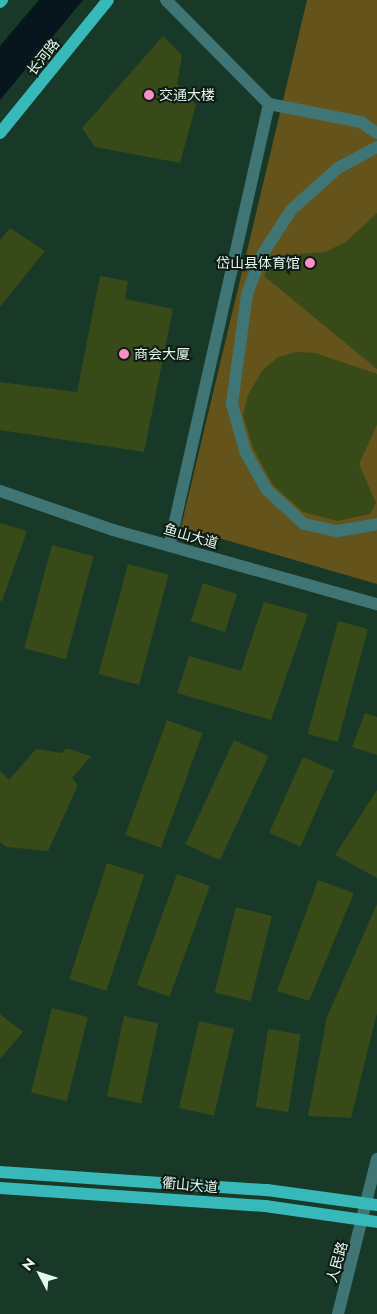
<!DOCTYPE html>
<html>
<head>
<meta charset="utf-8">
<style>
	body { margin:0 }
	#map { position:relative; width:377px; height:1314px; overflow:hidden; background:#183828; font-family:Jost,"Noto Sans SC",sans-serif }
	div>[style] { position:absolute }
	.green>* { inset:0; background:#64531a }
	.water>* { inset:0; background:#07161d }
	.building>* { inset:0; background:#394a19; transform-origin:0 0 }
	.minor>* { height:12px; margin:-6px; padding:0 6px; transform-origin:6px; border-radius:6px; background:#3f7675 }
	.major>* { height:12px; margin:-6px; padding:0 6px; transform-origin:6px; border-radius:6px; background:#38b9b9 }
	.dots>* { width:14px; height:14px; translate:-50% -50%; box-sizing:border-box; border:2px solid #0e1c15; border-radius:50% }
	span { translate:-50% -50%; white-space:nowrap; text-align:center; line-height:1.15; -webkit-text-stroke:4px #0e1c15; paint-order:stroke }
	.street-label { font-size:14px; color:#e5f8ed }
	.poi-label { font-size:14px; color:#e5f8ed }
	.left { translate:0 -50%; text-align:left }
	.right { translate:-100% -50%; text-align:right }
	.north { position:absolute; left:15px; top:1249px; width:50px; height:50px; -webkit-text-stroke:4px #0e1c15; paint-order:stroke; rotate:310deg; font-size:14px; font-weight:700; line-height:20px; text-align:center; color:#e5f8ed }
	.north::after { content:''; display:block; margin:auto; width:18px; height:22px; background:#e5f8ed; clip-path:polygon(50% 0,100% 100%,50% 72%,0 100%) }
</style>
</head>
<body>
<div id="map">
	<div class="green">
		<i style="clip-path:polygon(307px 0,377px 0,377px 584px,181px 527px)"></i>
	</div>
	<div class="water">
		<i style="clip-path:polygon(39px 0,83px 0,0 100px,0 46px)"></i>
	</div>
	<div class="building">
		<i style="clip-path:polygon(163px 36px,182px 55px,177px 84px,196px 105px,180px 163px,95px 147px,82px 128px)"></i>
		<i style="clip-path:polygon(377px 213px,377px 369px,264px 276px,274px 256px,325px 252px,346px 242px)"></i>
		<i style="clip-path:polygon(10px 228px,45px 251px,0 307px,0 240px)"></i>
		<i style="clip-path:polygon(100px 276px,128px 281px,125px 299px,173px 309px,144px 452px,0 430px,0 382px,77px 392px)"></i>
		<i style="clip-path:polygon(296px 352px,315px 353px,377px 374px,377px 425px,359px 464px,376px 503px,370px 514px,337px 521px,303px 512px,273px 485px,253px 448px,243px 415px,248px 395px,262px 371px,278px 357px)"></i>
		<i style="clip-path:polygon(0 523px,27px 531px,2px 601px,0 601px)"></i>
		<i style="left:52px;top:545px;width:43px;height:107px;rotate:15deg"></i>
		<i style="left:128px;top:564px;width:42px;height:114px;rotate:15deg"></i>
		<i style="left:203px;top:583px;width:36px;height:40px;rotate:18deg"></i>
		<i style="clip-path:polygon(264px 602px,308px 614px,271px 720px,177px 693px,189px 656px,241px 671px)"></i>
		<i style="left:338px;top:621px;width:31px;height:117px;rotate:15deg"></i>
		<i style="clip-path:polygon(365px 713px,377px 717px,377px 755px,352px 747px)"></i>
		<i style="left:167px;top:720px;width:38px;height:122px;rotate:20deg"></i>
		<i style="left:234px;top:740px;width:38px;height:115px;rotate:25deg"></i>
		<i style="clip-path:polygon(66px 748px,91px 756px,72px 778px,78px 785px,48px 851px,6px 847px,0 842px,0 771px,9px 780px,36px 749px,62px 753px)"></i>
		<i style="left:303px;top:757px;width:34px;height:83px;rotate:24deg"></i>
		<i style="clip-path:polygon(377px 790px,377px 878px,335px 855px)"></i>
		<i style="left:107px;top:863px;width:39px;height:122px;rotate:18deg"></i>
		<i style="left:177px;top:874px;width:35px;height:118px;rotate:20deg"></i>
		<i style="clip-path:polygon(318px 880px,354px 893px,309px 1001px,277px 991px)"></i>
		<i style="clip-path:polygon(377px 904px,377px 1013px,351px 1118px,308px 1116px,327px 1017px)"></i>
		<i style="left:236px;top:907px;width:37px;height:88px;rotate:14deg"></i>
		<i style="left:52px;top:1008px;width:37px;height:87px;rotate:14deg"></i>
		<i style="clip-path:polygon(0 1014px,23px 1032px,0 1059px)"></i>
		<i style="left:124px;top:1016px;width:35px;height:82px;rotate:12deg"></i>
		<i style="left:199px;top:1021px;width:36px;height:89px;rotate:13deg"></i>
		<i style="left:268px;top:1029px;width:33px;height:79px;rotate:9deg"></i>
	</div>
	<div class="minor">
		<i style="left:166px;top:0;width:146px;rotate:45.3deg"></i>
		<i style="left:269px;top:104px;width:453px;rotate:102.7deg"></i>
		<i style="left:269px;top:104px;width:94px;rotate:11.1deg"></i>
		<i style="left:361px;top:122px;width:19px;rotate:35deg"></i>
		<i style="left:377px;top:147px;width:44px;rotate:151.7deg"></i>
		<i style="left:338px;top:168px;width:63px;rotate:138.2deg"></i>
		<i style="left:291px;top:210px;width:54px;rotate:122.8deg"></i>
		<i style="left:262px;top:255px;width:42px;rotate:111deg"></i>
		<i style="left:247px;top:294px;width:111px;rotate:97.8deg"></i>
		<i style="left:232px;top:404px;width:49px;rotate:74.5deg"></i>
		<i style="left:245px;top:451px;width:45px;rotate:60.6deg"></i>
		<i style="left:267px;top:490px;width:50px;rotate:42.6deg"></i>
		<i style="left:304px;top:524px;width:35px;rotate:12deg"></i>
		<i style="left:338px;top:531px;width:40px;rotate:-10deg"></i>
		<i style="left:0;top:491px;width:120px;rotate:19deg"></i>
		<i style="left:113px;top:530px;width:274px;rotate:15.7deg"></i>
		<i style="left:338px;top:1314px;width:160px;rotate:-75.9deg"></i>
	</div>
	<div class="major">
		<i style="left:0;top:2px;width:3px;rotate:-45deg"></i>
		<i style="left:0;top:133px;width:171px;rotate:-50.9deg"></i>
		<i style="left:0;top:1172px;width:268px;rotate:3.9deg"></i>
		<i style="left:267px;top:1190px;width:111px;rotate:7.8deg"></i>
		<i style="left:0;top:1188px;width:266px;rotate:3.9deg"></i>
		<i style="left:265px;top:1206px;width:113px;rotate:8.1deg"></i>
	</div>
	<div class="dots">
		<i style="left:149px;top:95px;background:#fb8fc5"></i>
		<i style="left:310px;top:263px;background:#fb8fc5"></i>
		<i style="left:124px;top:354px;background:#fb8fc5"></i>
	</div>
	<div class="street-label">
		<span style="left:43px;top:57px;rotate:-51deg">长河路</span>
		<span style="left:191px;top:536px;rotate:16deg">鱼山大道</span>
		<span style="left:190px;top:1185px;rotate:5deg">衢山大道</span>
		<span style="left:337px;top:1262px;rotate:-74deg">人民路</span>
	</div>
	<div class="poi-label">
		<span class="left" style="left:159px;top:95px">交通大楼</span>
		<span class="right" style="left:300px;top:263px">岱山县体育馆</span>
		<span class="left" style="left:134px;top:354px">商会大厦</span>
	</div>
	<div class="north">N</div>
</div>
</body>
</html>
